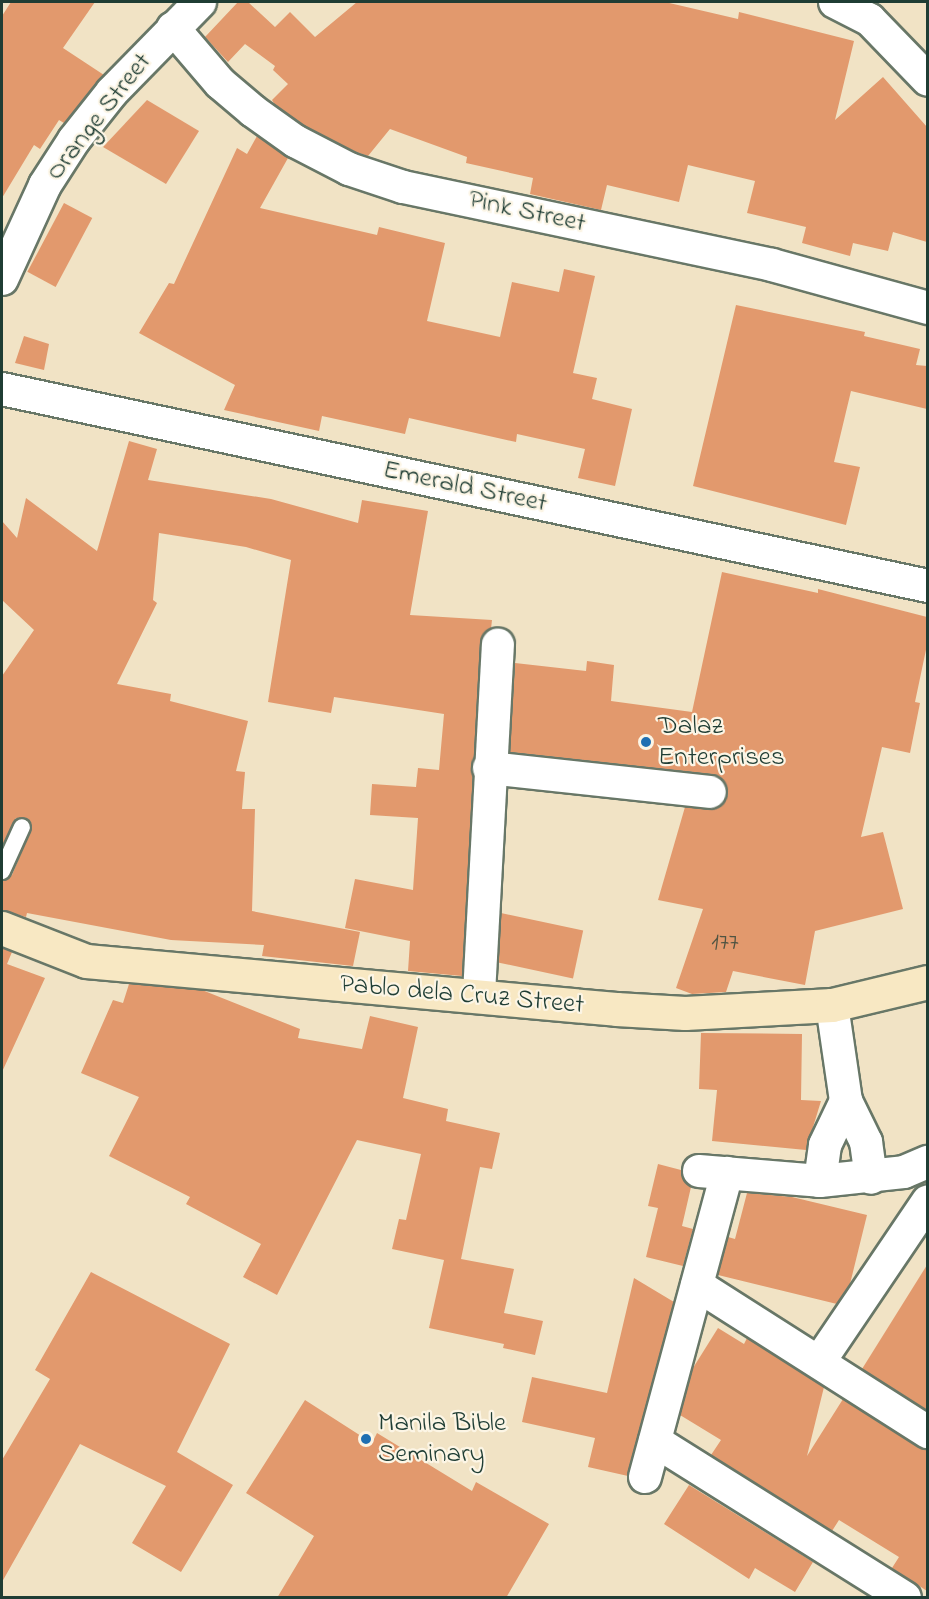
<!DOCTYPE html>
<html>
<head>
<meta charset="utf-8">
<style>
	body { margin:0 }
	#map { position:relative; width:929px; height:1599px; overflow:hidden; background:#f1e3c5; font-family:"Indie Flower",sans-serif }
	div>[style] { position:absolute }
	.building>* { inset:0; background:#e2996d; transform-origin:0 0 }
	.roads { filter:drop-shadow(2px 0 #687767) drop-shadow(-2px 0 #687767) drop-shadow(0 2px #687767) drop-shadow(0 -2px #687767) }
	.lane>* { height:16px; margin:-8px; padding:0 8px; transform-origin:8px; border-radius:8px; background:#fff }
	.street>* { height:32px; margin:-16px; padding:0 16px; transform-origin:16px; border-radius:16px; background:#fff }
	.secondary>* { height:33px; margin:-16.5px; padding:0 16.5px; transform-origin:16.5px; border-radius:16.5px; background:#f8e8c3 }
	.dots>* { width:16px; height:16px; translate:-50% -50%; box-sizing:border-box; border:3px solid #fcf5e5; border-radius:50% }
	span { translate:-50% -50%; white-space:nowrap; text-align:center; line-height:1.15; -webkit-text-stroke:4.5px #fcf5e5; paint-order:stroke }
	.number-label { font-size:24px; color:#505442 }
	.number-label span { -webkit-text-stroke-width:0 }
	.street-label { font-size:27px; color:#1f3d34 }
	.poi-label { font-size:27px; color:#1f3d34 }
	.left { translate:0 -50%; text-align:left }
	.frame { position:absolute; inset:0; border:3px solid #1f3d34; pointer-events:none }
</style>
</head>
<body>
<div id="map">
	<div class="building">
		<i style="clip-path:polygon(11px 2px,95px 2px,63px 48px,104px 75px,64px 123px,59px 120px,40px 149px,34px 145px,2px 198px,2px 16px)"></i>
		<i style="clip-path:polygon(238px 2px,248px 2px,275px 27px,290px 12px,315px 37px,357px 2px,665px 2px,738px 19px,739px 12px,854px 41px,835px 120px,883px 77px,927px 127px,927px 242px,893px 232px,888px 251px,853px 243px,850px 256px,802px 243px,806px 227px,747px 213px,755px 181px,688px 165px,679px 202px,607px 185px,601px 210px,530px 194px,533px 178px,466px 163px,467px 157px,390px 129px,368px 156px,356px 152px,304px 126px,275px 105px,272px 100px,288px 84px,273px 70px,275px 66px,245px 44px,228px 62px,205px 37px)"></i>
		<i style="clip-path:polygon(147px 100px,199px 131px,166px 184px,103px 147px)"></i>
		<i style="clip-path:polygon(257px 136px,288px 158px,260px 208px,377px 235px,379px 227px,445px 243px,427px 321px,500px 337px,512px 282px,559px 292px,564px 269px,595px 276px,573px 373px,597px 378px,592px 399px,632px 409px,615px 486px,578px 478px,585px 449px,517px 434px,516px 442px,409px 418px,405px 434px,322px 416px,319px 431px,224px 410px,235px 385px,139px 333px,169px 283px,174px 284px,237px 148px,247px 154px)"></i>
		<i style="left:64px;top:203px;width:32px;height:78px;rotate:28deg"></i>
		<i style="clip-path:polygon(736px 305px,865px 332px,864px 336px,920px 349px,916px 365px,927px 366px,927px 409px,851px 391px,834px 462px,860px 467px,846px 525px,693px 486px)"></i>
		<i style="clip-path:polygon(24px 336px,49px 344px,44px 370px,15px 363px)"></i>
		<i style="clip-path:polygon(129px 441px,157px 449px,148px 480px,271px 499px,358px 523px,362px 500px,428px 511px,410px 615px,492px 620px,491px 629px,480px 644px,462px 976px,408px 971px,410px 941px,345px 928px,355px 879px,413px 890px,418px 818px,370px 815px,372px 784px,416px 787px,418px 768px,439px 770px,444px 714px,334px 697px,331px 713px,268px 702px,291px 560px,246px 547px,159px 533px,153px 600px,157px 603px,117px 684px,171px 694px,170px 701px,248px 721px,236px 771px,245px 772px,242px 809px,255px 809px,252px 911px,360px 932px,353px 966px,262px 956px,264px 945px,171px 940px,27px 913px,26px 917px,2px 910px,2px 881px,12px 875px,32px 827px,27px 818px,16px 818px,2px 847px,2px 676px,34px 630px,2px 600px,2px 521px,17px 538px,26px 498px,97px 551px)"></i>
		<i style="clip-path:polygon(722px 572px,818px 593px,818px 589px,927px 617px,927px 645px,915px 702px,920px 703px,910px 753px,882px 747px,861px 837px,883px 832px,903px 909px,815px 931px,805px 985px,733px 971px,726px 992px,692px 994px,676px 988px,703px 909px,658px 900px,685px 807px,718px 808px,728px 795px,726px 784px,712px 774px,510px 752px,515px 663px,586px 671px,587px 661px,614px 665px,611px 701px,692px 712px)"></i>
		<i style="left:501px;top:913px;width:84px;height:49px;rotate:12deg"></i>
		<i style="clip-path:polygon(2px 948px,12px 952px,7px 964px,45px 978px,2px 1072px)"></i>
		<i style="clip-path:polygon(129px 984px,202px 990px,300px 1029px,298px 1038px,362px 1049px,370px 1016px,418px 1027px,403px 1098px,448px 1109px,446px 1121px,500px 1133px,492px 1169px,480px 1167px,461px 1259px,514px 1269px,504px 1313px,543px 1321px,535px 1355px,503px 1348px,504px 1344px,429px 1328px,444px 1260px,392px 1249px,399px 1219px,406px 1220px,421px 1154px,357px 1140px,277px 1295px,243px 1277px,261px 1244px,186px 1204px,190px 1197px,109px 1156px,139px 1097px,81px 1073px,113px 1000px,123px 1003px)"></i>
		<i style="clip-path:polygon(701px 1033px,802px 1034px,801px 1100px,821px 1101px,806px 1150px,712px 1141px,717px 1090px,699px 1089px)"></i>
		<i style="clip-path:polygon(658px 1164px,681px 1170px,683px 1179px,691px 1187px,682px 1226px,693px 1229px,683px 1266px,646px 1257px,658px 1208px,648px 1206px)"></i>
		<i style="clip-path:polygon(747px 1193px,792px 1197px,867px 1215px,850px 1284px,837px 1304px,718px 1275px,728px 1237px,735px 1239px)"></i>
		<i style="clip-path:polygon(927px 1265px,927px 1410px,862px 1369px)"></i>
		<i style="clip-path:polygon(91px 1272px,230px 1344px,177px 1452px,233px 1485px,181px 1572px,132px 1543px,166px 1486px,80px 1444px,2px 1582px,2px 1460px,50px 1379px,35px 1370px)"></i>
		<i style="clip-path:polygon(634px 1278px,674px 1302px,628px 1476px,588px 1467px,595px 1438px,522px 1422px,532px 1377px,607px 1393px)"></i>
		<i style="clip-path:polygon(718px 1328px,744px 1344px,747px 1338px,824px 1387px,807px 1456px,843px 1399px,927px 1450px,927px 1591px,892px 1568px,899px 1557px,839px 1520px,832px 1531px,711px 1455px,721px 1440px,680px 1415px,693px 1368px)"></i>
		<i style="clip-path:polygon(305px 1400px,372px 1443px,377px 1433px,472px 1491px,476px 1482px,549px 1524px,506px 1598px,277px 1598px,314px 1536px,246px 1493px)"></i>
		<i style="clip-path:polygon(689px 1485px,813px 1562px,795px 1592px,755px 1568px,749px 1579px,664px 1524px)"></i>
	</div>
	<div class="roads">
		<div class="lane">
			<i style="left:2px;top:871px;width:48px;rotate:-65.6deg"></i>
		</div>
		<div class="street">
			<i style="left:835px;top:2px;width:39px;rotate:27deg"></i>
			<i style="left:870px;top:20px;width:83px;rotate:46deg"></i>
			<i style="left:173px;top:28px;width:72px;rotate:49.5deg"></i>
			<i style="left:220px;top:83px;width:43px;rotate:40.3deg"></i>
			<i style="left:253px;top:111px;width:52px;rotate:35.5deg"></i>
			<i style="left:295px;top:141px;width:61px;rotate:27.4deg"></i>
			<i style="left:349px;top:169px;width:57px;rotate:18.4deg"></i>
			<i style="left:403px;top:187px;width:377px;rotate:11.9deg"></i>
			<i style="left:772px;top:265px;width:162px;rotate:15.4deg"></i>
			<i style="left:2px;top:279px;width:103px;rotate:-65.4deg"></i>
			<i style="left:45px;top:185px;width:54px;rotate:-57.2deg"></i>
			<i style="left:74px;top:140px;width:61px;rotate:-51.6deg"></i>
			<i style="left:112px;top:92px;width:126px;rotate:-45.6deg"></i>
			<i style="left:2px;top:389px;width:947px;rotate:12.01deg"></i>
			<i style="left:489px;top:768px;width:222px;rotate:6.2deg"></i>
			<i style="left:479px;top:994px;width:350px;rotate:-86.9deg"></i>
			<i style="left:832px;top:1005px;width:97px;rotate:81.7deg"></i>
			<i style="left:846px;top:1101px;width:46px;rotate:64deg"></i>
			<i style="left:866px;top:1142px;width:36px;rotate:82deg"></i>
			<i style="left:699px;top:1171px;width:121px;rotate:4.7deg"></i>
			<i style="left:820px;top:1181px;width:84px;rotate:-6.1deg"></i>
			<i style="left:904px;top:1172px;width:26px;rotate:-23deg"></i>
			<i style="left:820px;top:1181px;width:36px;rotate:-82deg"></i>
			<i style="left:825px;top:1145px;width:49px;rotate:-64.5deg"></i>
			<i style="left:697px;top:1285px;width:274px;rotate:32.5deg"></i>
			<i style="left:819px;top:1362px;width:194px;rotate:-55.9deg"></i>
			<i style="left:655px;top:1441px;width:295px;rotate:32.1deg"></i>
			<i style="left:645px;top:1477px;width:315px;rotate:-74.9deg"></i>
		</div>
		<div class="secondary">
			<i style="left:2px;top:928px;width:90px;rotate:21.4deg"></i>
			<i style="left:86px;top:961px;width:532px;rotate:5.17deg"></i>
			<i style="left:616px;top:1009px;width:69px;rotate:3.3deg"></i>
			<i style="left:685px;top:1013px;width:147px;rotate:-3.1deg"></i>
			<i style="left:832px;top:1005px;width:99px;rotate:-13.5deg"></i>
		</div>
	</div>
	<div class="dots">
		<i style="left:646px;top:742px;background:#1f6fb2"></i>
		<i style="left:366px;top:1439px;background:#1f6fb2"></i>
	</div>
	<div class="number-label">
		<span style="left:725px;top:944px">177</span>
	</div>
	<div class="street-label">
		<span style="left:99px;top:117px;rotate:-52deg">Orange Street</span>
		<span style="left:527px;top:212px;rotate:12deg">Pink Street</span>
		<span style="left:465px;top:487px;rotate:12deg">Emerald Street</span>
		<span style="left:462px;top:995px;rotate:5deg">Pablo dela Cruz Street</span>
	</div>
	<div class="poi-label">
		<span class="left" style="left:658px;top:742px">Dalaz<br>Enterprises</span>
		<span class="left" style="left:378px;top:1439px">Manila Bible<br>Seminary</span>
	</div>
	<div class="frame"></div>
</div>
</body>
</html>
